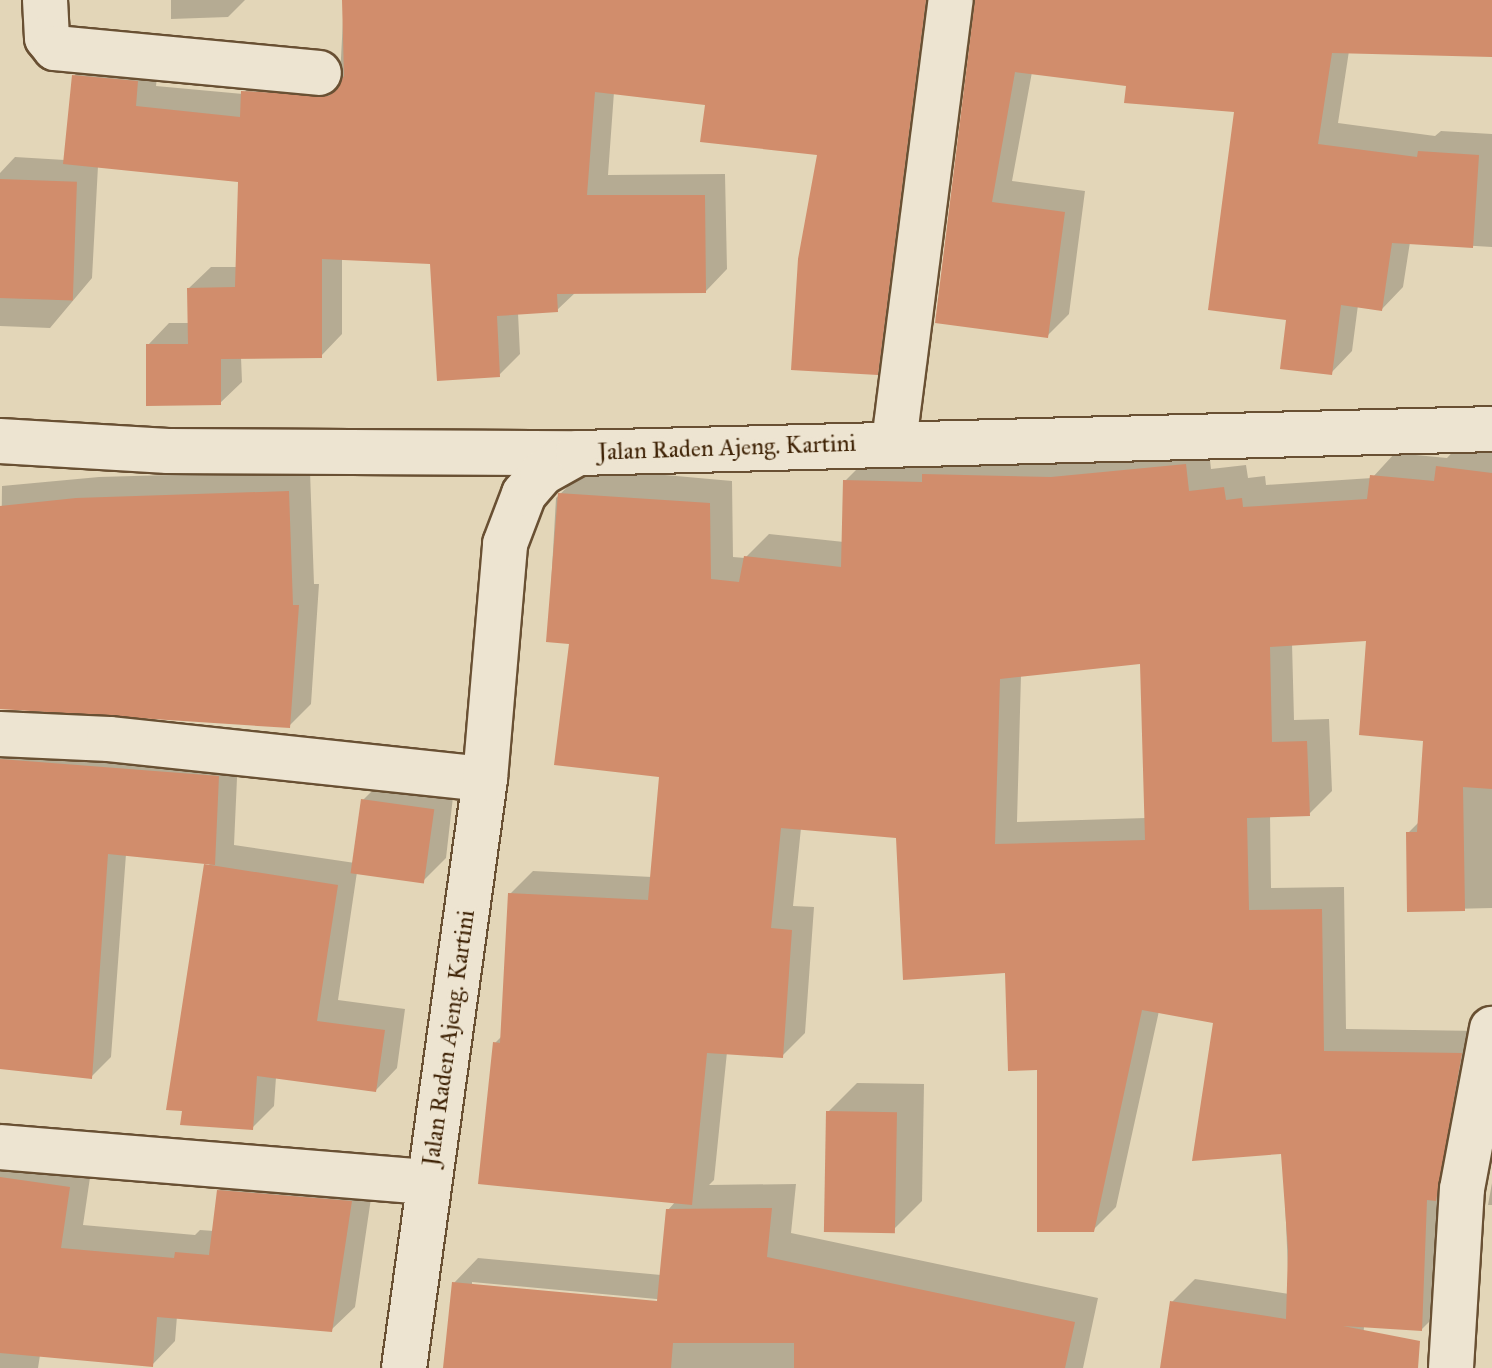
<!DOCTYPE html>
<html>
<head>
<meta charset="utf-8">
<style>
	body { margin:0 }
	#map { position:relative; width:1492px; height:1368px; overflow:hidden; background:#e3d6b8; font-family:"IM FELL Great Primer",serif }
	div>[style] { position:absolute }
	.shadow>* { inset:0; background:#0003 }
	.building>* { inset:0; background:#d18d6c; transform-origin:0 0 }
	.roads { filter:drop-shadow(2px 0 #695033) drop-shadow(-2px 0 #695033) drop-shadow(0 2px #695033) drop-shadow(0 -2px #695033) }
	.street>* { height:44px; margin:-22px; padding:0 22px; transform-origin:22px; border-radius:22px; background:#ede4d1 }
	.secondary>* { height:44px; margin:-22px; padding:0 22px; transform-origin:22px; border-radius:22px; background:#ede4d1 }
	span { translate:-50% -50%; white-space:nowrap; text-align:center; line-height:1.15; -webkit-text-stroke:7px #ede4d1; paint-order:stroke }
	.street-label { font-size:24px; color:#402407 }
</style>
</head>
<body>
<div id="map">
	<div class="shadow">
		<i style="clip-path:polygon(171px 0,245px 0,228px 17px,171px 19px)"></i>
		<i style="clip-path:polygon(344px 0,943px 0,898px 351px,877px 372px,820px 153px,708px 103px,614px 92px,608px 175px,725px 174px,727px 269px,706px 291px,576px 292px,557px 310px,518px 313px,520px 354px,499px 375px,432px 262px,342px 258px,342px 334px,321px 356px,241px 357px,242px 382px,220px 403px,148px 345px,169px 323px,190px 323px,189px 288px,211px 267px,238px 267px,240px 180px,98px 166px,92px 278px,50px 328px,0 326px,0 173px,15px 157px,65px 160px,74px 76px,95px 54px,159px 60px,156px 86px,243px 94px,264px 70px,340px 77px)"></i>
		<i style="clip-path:polygon(977px 0,1492px 0,1492px 55px,1349px 51px,1338px 123px,1435px 136px,1441px 131px,1492px 134px,1492px 247px,1410px 242px,1403px 287px,1382px 309px,1358px 305px,1352px 351px,1331px 373px,1288px 318px,1236px 110px,1128px 84px,1032px 72px,1012px 181px,1085px 191px,1069px 314px,1047px 336px,937px 322px)"></i>
		<i style="clip-path:polygon(evenodd,1208px 442px,1211px 469px,1246px 465px,1248px 478px,1265px 476px,1266px 485px,1372px 478px,1395px 453px,1447px 458px,1460px 444px,1492px 448px,1492px 908px,1409px 910px,1408px 833px,1420px 821px,1426px 739px,1369px 639px,1292px 643px,1294px 720px,1329px 719px,1332px 791px,1309px 814px,1270px 815px,1271px 888px,1344px 887px,1346px 1029px,1482px 1031px,1445px 1306px,1422px 1329px,1364px 1326px,1362px 1368px,1162px 1368px,1172px 1302px,1195px 1279px,1289px 1294px,1283px 1152px,1215px 1021px,1159px 1011px,1116px 1207px,1093px 1230px,1007px 971px,898px 836px,801px 828px,793px 906px,814px 907px,805px 1033px,782px 1056px,727px 1052px,714px 1180px,709px 1185px,796px 1184px,791px 1233px,1098px 1298px,1083px 1368px,445px 1368px,454px 1283px,478px 1258px,661px 1275px,668px 1210px,676px 1201px,495px 1043px,503px 1035px,510px 894px,533px 871px,652px 877px,661px 775px,571px 642px,548px 640px,556px 498px,587px 468px,732px 481px,733px 557px,745px 558px,769px 534px,844px 542px,845px 481px,868px 458px,1208px 442px,1142px 662px,1146px 818px,1017px 822px,1021px 675px,1142px 662px,1208px 442px,472px 1282px,667px 1300px,667px 1304px,472px 1286px,472px 1282px)"></i>
		<i style="clip-path:polygon(310px 471px,314px 584px,319px 584px,311px 704px,289px 726px,0 655px,2px 486px,99px 477px)"></i>
		<i style="clip-path:polygon(0 727px,238px 756px,234px 845px,355px 863px,363px 800px,385px 778px,454px 788px,446px 858px,424px 880px,357px 872px,338px 1000px,405px 1009px,397px 1068px,376px 1090px,276px 1077px,274px 1106px,252px 1128px,209px 862px,126px 854px,111px 1057px,91px 1077px,38px 1073px,45px 970px,0 966px)"></i>
		<i style="clip-path:polygon(857px 1083px,924px 1084px,922px 1201px,893px 1230px,828px 1112px)"></i>
		<i style="clip-path:polygon(0 1151px,92px 1164px,83px 1225px,195px 1235px,200px 1230px,214px 1231px,219px 1191px,242px 1168px,374px 1178px,355px 1307px,331px 1330px,177px 1316px,175px 1341px,152px 1365px,40px 1355px,38px 1368px,0 1368px)"></i>
		<i style="clip-path:polygon(1492px 1183px,1492px 1205px,1488px 1205px)"></i>
	</div>
	<div class="building">
		<i style="clip-path:polygon(342px 0,926px 0,878px 375px,791px 370px,798px 259px,817px 155px,700px 142px,705px 105px,595px 92px,587px 195px,705px 195px,706px 293px,557px 294px,558px 312px,497px 316px,500px 377px,437px 381px,430px 264px,322px 259px,322px 358px,221px 359px,221px 405px,146px 406px,146px 344px,188px 344px,187px 288px,235px 287px,238px 182px,63px 164px,72px 75px,138px 81px,136px 106px,240px 117px,241px 91px,329px 96px,344px 76px)"></i>
		<i style="clip-path:polygon(975px 0,1492px 0,1492px 57px,1332px 53px,1318px 144px,1417px 157px,1418px 151px,1479px 155px,1473px 248px,1392px 243px,1382px 311px,1341px 305px,1332px 375px,1280px 369px,1286px 320px,1208px 310px,1234px 112px,1124px 103px,1126px 86px,1015px 72px,992px 202px,1065px 212px,1048px 338px,935px 323px)"></i>
		<i style="left:0;top:179px;width:77px;height:119px;rotate:2deg"></i>
		<i style="clip-path:polygon(evenodd,1186px 464px,1189px 491px,1224px 487px,1226px 500px,1242px 498px,1243px 507px,1367px 499px,1370px 475px,1434px 481px,1436px 466px,1492px 473px,1492px 789px,1463px 787px,1465px 911px,1407px 912px,1406px 832px,1417px 832px,1423px 741px,1359px 735px,1366px 641px,1270px 647px,1272px 742px,1307px 741px,1310px 816px,1247px 818px,1249px 910px,1322px 909px,1324px 1051px,1462px 1053px,1436px 1201px,1427px 1200px,1422px 1331px,1343px 1326px,1420px 1341px,1418px 1368px,1160px 1368px,1170px 1301px,1286px 1319px,1288px 1250px,1281px 1154px,1192px 1161px,1213px 1023px,1142px 1010px,1094px 1232px,1037px 1232px,1037px 1070px,1008px 1071px,1005px 973px,903px 980px,896px 838px,781px 828px,771px 928px,792px 930px,783px 1058px,707px 1053px,692px 1205px,478px 1184px,493px 1042px,500px 1043px,508px 893px,648px 900px,659px 777px,554px 765px,569px 644px,546px 642px,558px 493px,710px 503px,711px 579px,739px 582px,744px 556px,841px 567px,843px 480px,922px 482px,922px 474px,1051px 477px,1186px 464px,1140px 664px,1145px 840px,995px 844px,1000px 679px,1140px 664px)"></i>
		<i style="clip-path:polygon(289px 491px,293px 605px,299px 605px,290px 728px,0 709px,0 506px,76px 498px)"></i>
		<i style="clip-path:polygon(0 759px,219px 776px,215px 865px,108px 854px,92px 1079px,0 1069px)"></i>
		<i style="left:361px;top:799px;width:74px;height:75px;rotate:8deg"></i>
		<i style="clip-path:polygon(204px 864px,338px 885px,317px 1021px,385px 1030px,376px 1092px,257px 1076px,253px 1130px,180px 1125px,182px 1111px,166px 1110px)"></i>
		<i style="left:826px;top:1111px;width:71px;height:121px;rotate:1deg"></i>
		<i style="clip-path:polygon(0 1177px,70px 1187px,61px 1248px,174px 1258px,175px 1252px,209px 1255px,217px 1190px,352px 1201px,332px 1332px,157px 1317px,153px 1367px,0 1353px)"></i>
		<i style="clip-path:polygon(772px 1208px,767px 1257px,1075px 1322px,1065px 1368px,794px 1368px,794px 1343px,673px 1343px,671px 1368px,443px 1368px,452px 1282px,657px 1301px,666px 1209px)"></i>
	</div>
	<div class="roads">
		<div class="street">
			<i style="left:45px;top:0;width:38px;rotate:87deg"></i>
			<i style="left:47px;top:38px;width:13px;rotate:51deg"></i>
			<i style="left:55px;top:48px;width:265px;rotate:5.4deg"></i>
			<i style="left:0;top:441px;width:168px;rotate:3.4deg"></i>
			<i style="left:168px;top:451px;width:410px;rotate:0.3deg"></i>
			<i style="left:894px;top:442px;width:446px;rotate:-82.7deg"></i>
			<i style="left:0;top:734px;width:109px;rotate:2.6deg"></i>
			<i style="left:109px;top:739px;width:378px;rotate:6.1deg"></i>
			<i style="left:0;top:1147px;width:430px;rotate:4.7deg"></i>
			<i style="left:1451px;top:1368px;width:179px;rotate:-86.5deg"></i>
			<i style="left:1462px;top:1189px;width:163px;rotate:-79.4deg"></i>
		</div>
		<div class="secondary">
			<i style="left:404px;top:1368px;width:595px;rotate:-82.17deg"></i>
			<i style="left:485px;top:779px;width:236px;rotate:-85.1deg"></i>
			<i style="left:505px;top:544px;width:53px;rotate:-69.2deg"></i>
			<i style="left:524px;top:494px;width:28px;rotate:-49deg"></i>
			<i style="left:542px;top:473px;width:41px;rotate:-29.1deg"></i>
			<i style="left:578px;top:453px;width:914px;rotate:-1.5deg"></i>
		</div>
	</div>
	<div class="street-label">
		<span style="left:727px;top:448px;rotate:-2deg">Jalan Raden Ajeng. Kartini</span>
		<span style="left:449px;top:1038px;rotate:-82deg">Jalan Raden Ajeng. Kartini</span>
	</div>
</div>
</body>
</html>
